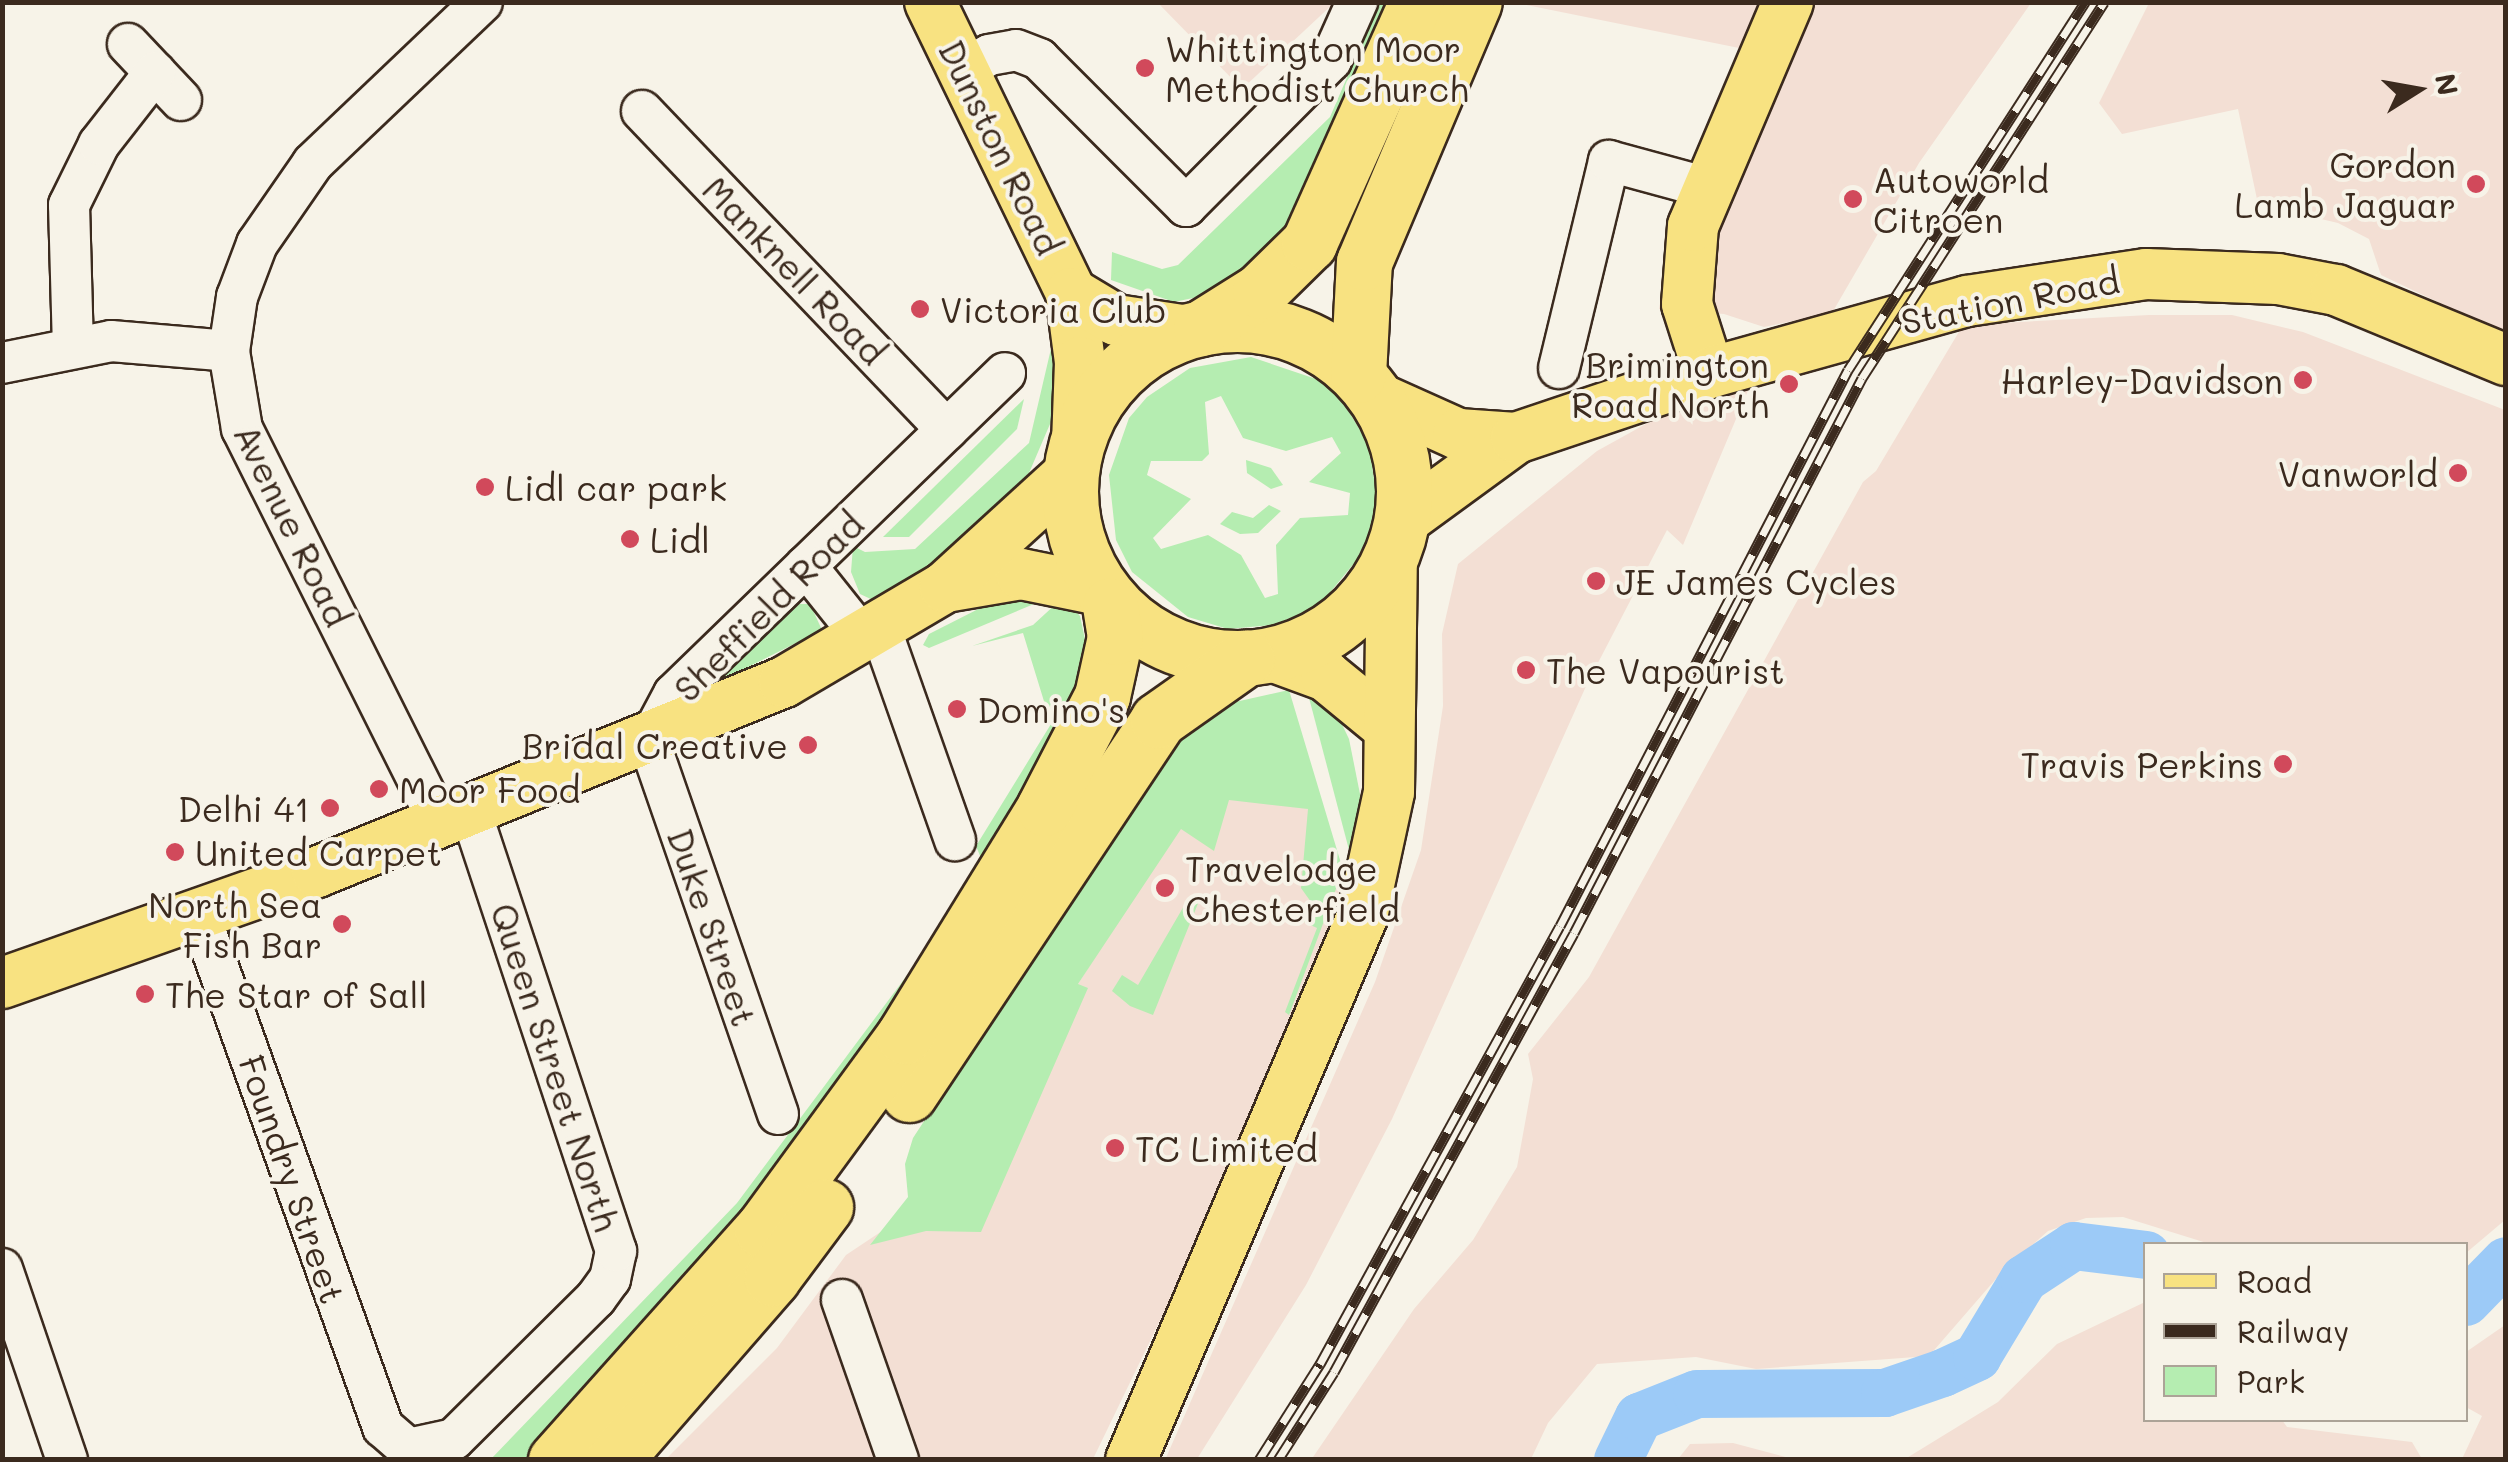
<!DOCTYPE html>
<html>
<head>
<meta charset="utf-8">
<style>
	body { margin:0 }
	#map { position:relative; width:2508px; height:1462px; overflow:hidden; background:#f7f3e8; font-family:Mali,sans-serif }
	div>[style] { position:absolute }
	.built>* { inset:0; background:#f3dfd4 }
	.green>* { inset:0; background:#b5edb1 }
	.river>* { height:48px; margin:-24px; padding:0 24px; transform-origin:24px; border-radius:24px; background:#9ccaf7 }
	.roads { filter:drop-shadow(2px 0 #3b2a1e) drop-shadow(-2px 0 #3b2a1e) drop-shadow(0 2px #3b2a1e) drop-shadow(0 -2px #3b2a1e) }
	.minor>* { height:40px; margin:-20px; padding:0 20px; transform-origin:20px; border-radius:20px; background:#f7f3e8 }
	.major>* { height:50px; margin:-25px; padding:0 25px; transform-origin:25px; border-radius:25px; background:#f8e281 }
	.highway>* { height:55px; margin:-27.5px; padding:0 27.5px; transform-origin:27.5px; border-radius:27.5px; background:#f8e281 }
	.highway>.ring { margin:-27.5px; padding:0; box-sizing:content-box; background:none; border:55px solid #f8e281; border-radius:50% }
	.rail>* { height:11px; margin-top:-5.5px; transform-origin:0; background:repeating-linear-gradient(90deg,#f7f3e8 0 22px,#3b2a1e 0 44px); box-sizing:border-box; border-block:2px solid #3b2a1e }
	.dots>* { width:28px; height:28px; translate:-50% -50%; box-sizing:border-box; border:5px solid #f7f3e8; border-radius:50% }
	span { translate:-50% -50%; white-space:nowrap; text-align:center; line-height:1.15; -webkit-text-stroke:8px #f7f3e8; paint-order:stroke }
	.poi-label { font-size:35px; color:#3b2a1e }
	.left { translate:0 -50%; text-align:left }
	.right { translate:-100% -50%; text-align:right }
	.street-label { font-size:35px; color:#3b2a1e }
	.frame { position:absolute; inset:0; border:5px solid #3b2a1e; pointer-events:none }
	.legend { position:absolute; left:2143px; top:1242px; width:325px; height:180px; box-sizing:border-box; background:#f7f3e8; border:2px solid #aca397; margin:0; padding:12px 18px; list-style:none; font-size:30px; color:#3b2a1e }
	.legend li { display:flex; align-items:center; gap:20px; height:50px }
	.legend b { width:50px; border:2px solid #aca397 }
	.north { position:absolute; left:2368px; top:40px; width:100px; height:100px; -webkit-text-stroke:8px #f7f3e8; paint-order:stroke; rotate:79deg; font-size:28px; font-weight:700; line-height:40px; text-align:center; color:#3b2a1e }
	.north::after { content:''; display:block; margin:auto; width:35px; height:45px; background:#3b2a1e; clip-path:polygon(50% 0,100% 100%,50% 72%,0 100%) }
</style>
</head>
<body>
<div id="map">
	<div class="built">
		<i style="clip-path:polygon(1334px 3px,1242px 89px,1158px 3px,1334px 2px)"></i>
		<i style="clip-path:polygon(2031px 3px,1919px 163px,1832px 313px,1764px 327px,1724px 314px,1659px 309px,1678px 209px,1749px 50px,1522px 4px)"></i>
		<i style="clip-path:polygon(2149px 3px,2505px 3px,2505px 334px,2381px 275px,2369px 239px,2338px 223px,2258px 204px,2238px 109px,2122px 134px,2099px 103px)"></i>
		<i style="clip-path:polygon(2149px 315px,2232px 315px,2303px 332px,2505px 410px,2505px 1220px,2466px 1253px,2466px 1244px,2210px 1244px,2123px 1217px,2086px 1218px,2048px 1231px,2001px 1273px,1929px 1356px,1756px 1369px,1696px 1357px,1597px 1364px,1548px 1423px,1531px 1459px,1311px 1460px,1414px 1309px,1473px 1240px,1517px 1167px,1533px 1079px,1528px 1054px,1589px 977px,1863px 482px,1876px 471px,1963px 325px)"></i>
		<i style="clip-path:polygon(1752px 381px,1683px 545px,1667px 530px,1587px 684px,1392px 1119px,1306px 1285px,1197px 1459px,1165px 1460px,1375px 982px,1421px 850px,1443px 706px,1442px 634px,1458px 564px,1597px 451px,1653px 420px)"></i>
		<i style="clip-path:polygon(1312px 777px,1350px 892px,1282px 1068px,1093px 1459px,665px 1460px,777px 1348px,846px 1255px,921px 1205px,1078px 984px,1192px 805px)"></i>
		<i style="clip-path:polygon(2145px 1302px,2146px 1420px,2282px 1420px,2287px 1427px,2412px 1442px,2422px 1459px,1905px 1459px,1998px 1402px,2057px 1344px)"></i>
		<i style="clip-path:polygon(2505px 1325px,2505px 1459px,2462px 1459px,2482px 1416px,2466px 1407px,2466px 1352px)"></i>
		<i style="clip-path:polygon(1733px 1443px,1793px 1459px,1678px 1459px,1690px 1444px)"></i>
	</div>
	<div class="green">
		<i style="clip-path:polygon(1379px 3px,1402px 3px,1292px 229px,1227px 287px,1193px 298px,1174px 302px,1111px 280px,1112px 252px,1162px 269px,1178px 265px,1330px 117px)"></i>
		<i style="clip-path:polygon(1053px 340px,1059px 377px,1053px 417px,1029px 473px,928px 570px,875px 601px,860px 594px,851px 572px,853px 546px,865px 552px,915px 549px,1029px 443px)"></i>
		<i style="clip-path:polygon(evenodd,1251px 357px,1322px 381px,1343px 402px,1369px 445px,1377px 499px,1365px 550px,1318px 607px,1273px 625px,1228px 629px,1188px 617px,1132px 572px,1116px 540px,1109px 475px,1129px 418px,1147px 397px,1190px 368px,1251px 357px,1221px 396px,1243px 438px,1286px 451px,1332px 437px,1341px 453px,1309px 482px,1350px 493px,1348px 515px,1300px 518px,1276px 545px,1278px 594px,1265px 598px,1241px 555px,1208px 535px,1161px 549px,1153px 538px,1191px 499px,1147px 475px,1151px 461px,1202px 461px,1209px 454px,1205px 402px,1221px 396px)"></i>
		<i style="clip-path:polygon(1024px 399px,1017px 429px,909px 537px,883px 537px)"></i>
		<i style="clip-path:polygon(1246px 460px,1271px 468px,1283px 485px,1271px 489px,1247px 473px)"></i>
		<i style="clip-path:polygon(1269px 505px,1281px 511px,1258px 533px,1240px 534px,1220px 524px,1232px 512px,1253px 518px)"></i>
		<i style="clip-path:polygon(1053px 596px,929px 648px,923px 645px,929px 634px,1000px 598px)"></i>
		<i style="clip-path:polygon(1058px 602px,1068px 602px,1080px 616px,1089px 658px,999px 864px,883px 1047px,541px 1459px,490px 1460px,737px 1203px,958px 907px,983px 863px,976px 846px,1051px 724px,1023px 633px,972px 646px,1033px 625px)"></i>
		<i style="clip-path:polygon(786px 604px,810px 604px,822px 630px,710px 686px)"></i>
		<i style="clip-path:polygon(1289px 690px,1343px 870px,1289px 1015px,1285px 1012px,1317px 928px,1302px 921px,1311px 902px,1301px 888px,1308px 809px,1229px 800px,1214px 851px,1181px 829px,1078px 984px,1088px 988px,981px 1232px,926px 1231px,870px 1245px,908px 1197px,905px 1164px,913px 1138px,1169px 747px,1235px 702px)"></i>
		<i style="clip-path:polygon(1308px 694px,1337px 714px,1349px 739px,1361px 799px,1353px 865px)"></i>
		<i style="clip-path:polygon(1188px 899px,1199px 901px,1153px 1015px,1130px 1006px,1112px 991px,1122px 975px,1138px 985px)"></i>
	</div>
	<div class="river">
		<i style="left:2466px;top:1302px;width:57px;rotate:-45.7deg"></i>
		<i style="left:1618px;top:1460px;width:48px;rotate:-64deg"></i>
		<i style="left:1639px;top:1417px;width:62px;rotate:-21.6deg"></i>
		<i style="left:1697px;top:1394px;width:188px;rotate:-0.3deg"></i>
		<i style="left:1885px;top:1393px;width:61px;rotate:-19deg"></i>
		<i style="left:1943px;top:1373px;width:38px;rotate:-25deg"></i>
		<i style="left:1977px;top:1357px;width:91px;rotate:-58.9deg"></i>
		<i style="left:2024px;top:1279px;width:60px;rotate:-33.4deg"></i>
		<i style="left:2074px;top:1246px;width:73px;rotate:7.1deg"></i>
	</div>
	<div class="roads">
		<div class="minor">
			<i style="left:128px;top:44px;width:77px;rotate:46.6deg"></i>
			<i style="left:965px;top:70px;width:28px;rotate:-32deg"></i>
			<i style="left:989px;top:55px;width:27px;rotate:-10deg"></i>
			<i style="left:1016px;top:50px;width:25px;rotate:21deg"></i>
			<i style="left:1039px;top:59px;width:208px;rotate:45deg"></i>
			<i style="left:1186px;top:206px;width:206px;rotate:-45.2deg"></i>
			<i style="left:1331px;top:60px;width:64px;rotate:-65.9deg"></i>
			<i style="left:642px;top:111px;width:441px;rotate:46.3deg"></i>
			<i style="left:73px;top:348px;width:143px;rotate:-91.6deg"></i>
			<i style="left:69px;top:205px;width:68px;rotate:-63.8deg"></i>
			<i style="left:99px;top:144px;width:91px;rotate:-52.1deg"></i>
			<i style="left:2px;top:363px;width:111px;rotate:-11.4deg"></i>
			<i style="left:111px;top:341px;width:118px;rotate:4.8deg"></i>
			<i style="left:1559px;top:368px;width:213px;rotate:-76.4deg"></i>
			<i style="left:1609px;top:161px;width:99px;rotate:15.2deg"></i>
			<i style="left:806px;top:566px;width:95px;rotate:51.4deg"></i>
			<i style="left:881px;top:630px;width:223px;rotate:70.6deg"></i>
			<i style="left:439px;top:822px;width:440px;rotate:-116.6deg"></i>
			<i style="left:242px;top:429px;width:79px;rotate:-99.5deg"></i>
			<i style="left:229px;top:351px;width:55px;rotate:-81.6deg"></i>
			<i style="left:237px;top:297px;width:57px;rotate:-69.3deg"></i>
			<i style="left:257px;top:244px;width:98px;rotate:-55.3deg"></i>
			<i style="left:313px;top:163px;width:233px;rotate:-43.6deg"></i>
			<i style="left:199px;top:914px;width:545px;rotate:70.27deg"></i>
			<i style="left:383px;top:1427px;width:33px;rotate:41deg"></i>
			<i style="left:408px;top:1449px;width:47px;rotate:-12.3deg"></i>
			<i style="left:454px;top:1439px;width:200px;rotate:-44.8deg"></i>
			<i style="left:596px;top:1298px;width:24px;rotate:-54deg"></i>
			<i style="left:610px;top:1279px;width:29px;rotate:-78deg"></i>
			<i style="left:616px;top:1251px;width:465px;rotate:-108.3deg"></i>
			<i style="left:778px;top:1114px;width:395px;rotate:-109.1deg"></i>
			<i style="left:649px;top:741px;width:53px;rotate:-62deg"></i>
			<i style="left:674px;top:694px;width:461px;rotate:-44.1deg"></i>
			<i style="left:2px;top:1269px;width:202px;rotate:71.2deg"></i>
			<i style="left:842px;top:1300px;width:170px;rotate:70.7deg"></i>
		</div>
		<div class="major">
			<i style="left:930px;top:2px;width:323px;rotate:64.1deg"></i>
			<i style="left:1071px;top:293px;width:70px;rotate:82.6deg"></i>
			<i style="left:1080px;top:362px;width:82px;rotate:92.1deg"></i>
			<i style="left:1071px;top:293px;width:52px;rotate:31deg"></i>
			<i style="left:1116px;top:320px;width:73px;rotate:8.7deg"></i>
			<i style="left:1709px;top:373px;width:72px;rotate:-107.7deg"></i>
			<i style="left:1687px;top:304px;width:78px;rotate:-85.6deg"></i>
			<i style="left:1693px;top:226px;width:243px;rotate:-67deg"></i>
			<i style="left:1378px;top:398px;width:88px;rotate:24.2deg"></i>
			<i style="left:1458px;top:434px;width:58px;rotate:3.9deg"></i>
			<i style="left:1401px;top:522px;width:142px;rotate:-36.1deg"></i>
			<i style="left:1516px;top:438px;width:204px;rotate:-18.6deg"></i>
			<i style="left:1709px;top:373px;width:268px;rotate:-15.6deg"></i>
			<i style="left:1967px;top:301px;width:181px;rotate:-8.6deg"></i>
			<i style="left:2146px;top:274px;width:132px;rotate:2.2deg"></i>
			<i style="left:2278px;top:279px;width:59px;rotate:10.7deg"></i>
			<i style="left:2336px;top:290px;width:184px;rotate:22.4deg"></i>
			<i style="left:945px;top:587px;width:77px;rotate:-9.7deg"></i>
			<i style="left:1021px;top:574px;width:80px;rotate:11.6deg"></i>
			<i style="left:1269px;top:655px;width:61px;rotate:20.2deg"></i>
			<i style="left:1326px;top:676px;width:79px;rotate:39.3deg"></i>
			<i style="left:2px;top:983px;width:334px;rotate:-19.4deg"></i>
			<i style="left:317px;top:872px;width:504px;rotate:-22.14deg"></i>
			<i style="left:784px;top:682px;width:187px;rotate:-30.5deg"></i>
			<i style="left:945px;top:587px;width:171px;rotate:-42.4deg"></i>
			<i style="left:1131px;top:1460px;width:590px;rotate:-66.95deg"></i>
			<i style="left:1362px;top:917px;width:128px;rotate:-77.8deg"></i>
			<i style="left:1389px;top:792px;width:235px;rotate:-89.3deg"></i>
		</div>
		<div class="highway">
			<i class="ring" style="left:1070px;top:324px;width:279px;height:279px"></i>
			<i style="left:1201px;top:328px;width:70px;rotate:-32.1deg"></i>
			<i style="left:1260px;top:291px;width:69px;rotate:-44.4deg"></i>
			<i style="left:1309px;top:243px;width:264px;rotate:-65.9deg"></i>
			<i style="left:1358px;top:375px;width:113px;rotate:-87deg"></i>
			<i style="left:1364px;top:262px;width:282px;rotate:-67.1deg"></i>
			<i style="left:909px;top:1094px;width:449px;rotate:-56.3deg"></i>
			<i style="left:1158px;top:720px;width:108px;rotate:-35.2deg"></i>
			<i style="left:556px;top:1460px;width:309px;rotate:-48.2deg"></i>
			<i style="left:762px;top:1230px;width:240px;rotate:-53.8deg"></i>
			<i style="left:904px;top:1036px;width:268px;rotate:-58.4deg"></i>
			<i style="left:1044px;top:808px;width:126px;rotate:-62.6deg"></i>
			<i style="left:1102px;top:696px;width:60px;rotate:-77.6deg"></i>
			<i style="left:1115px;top:637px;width:32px;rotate:-99deg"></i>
			<i style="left:614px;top:1460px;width:241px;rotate:-49deg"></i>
			<i style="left:772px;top:1278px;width:89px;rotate:-53.3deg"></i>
		</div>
	</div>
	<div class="rail">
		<i style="left:1259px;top:1460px;width:114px;rotate:-57.6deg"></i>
		<i style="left:1320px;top:1364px;width:499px;rotate:-61.3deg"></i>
		<i style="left:1560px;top:926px;width:626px;rotate:-62.62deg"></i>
		<i style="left:1848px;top:370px;width:438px;rotate:-57.2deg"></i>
		<i style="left:1278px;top:1460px;width:104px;rotate:-57.5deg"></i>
		<i style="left:1334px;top:1372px;width:500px;rotate:-61.33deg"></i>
		<i style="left:1574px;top:933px;width:625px;rotate:-62.57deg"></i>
		<i style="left:1862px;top:378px;width:447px;rotate:-57.2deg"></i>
	</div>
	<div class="dots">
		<i style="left:1145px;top:68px;background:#d1495b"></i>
		<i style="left:2476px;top:184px;background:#d1495b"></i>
		<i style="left:1853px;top:199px;background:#d1495b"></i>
		<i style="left:920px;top:309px;background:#d1495b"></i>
		<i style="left:2303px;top:380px;background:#d1495b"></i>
		<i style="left:1789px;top:384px;background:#d1495b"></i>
		<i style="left:2458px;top:473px;background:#d1495b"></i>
		<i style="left:485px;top:487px;background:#d1495b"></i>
		<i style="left:630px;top:539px;background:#d1495b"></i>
		<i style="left:1596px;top:581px;background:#d1495b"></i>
		<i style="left:1526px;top:670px;background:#d1495b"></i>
		<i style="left:957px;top:709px;background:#d1495b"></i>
		<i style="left:808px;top:745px;background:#d1495b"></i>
		<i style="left:2283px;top:764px;background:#d1495b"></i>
		<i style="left:379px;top:789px;background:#d1495b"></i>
		<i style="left:330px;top:808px;background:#d1495b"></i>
		<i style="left:175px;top:852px;background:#d1495b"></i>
		<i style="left:1165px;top:888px;background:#d1495b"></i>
		<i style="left:342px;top:924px;background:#d1495b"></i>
		<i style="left:145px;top:994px;background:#d1495b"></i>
		<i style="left:1115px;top:1148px;background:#d1495b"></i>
	</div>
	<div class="poi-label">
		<span class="left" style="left:1165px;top:68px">Whittington Moor<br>Methodist Church</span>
		<span class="right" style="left:2456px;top:184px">Gordon<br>Lamb Jaguar</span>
		<span class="left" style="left:1873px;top:199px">Autoworld<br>Citroen</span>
		<span class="left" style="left:940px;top:309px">Victoria Club</span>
		<span class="right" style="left:1769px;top:384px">Brimington<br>Road North</span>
		<span class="right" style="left:2283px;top:380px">Harley-Davidson</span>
		<span class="right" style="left:2438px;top:473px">Vanworld</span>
		<span class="left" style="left:505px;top:487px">Lidl car park</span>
		<span class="left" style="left:650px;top:539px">Lidl</span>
		<span class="left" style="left:1616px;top:581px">JE James Cycles</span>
		<span class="left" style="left:1546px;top:670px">The Vapourist</span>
		<span class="left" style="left:977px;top:709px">Domino's</span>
		<span class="right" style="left:788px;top:745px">Bridal Creative</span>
		<span class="right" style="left:2263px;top:764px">Travis Perkins</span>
		<span class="left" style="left:399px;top:789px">Moor Food</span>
		<span class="right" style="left:310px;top:808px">Delhi 41</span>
		<span class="left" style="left:195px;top:852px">United Carpet</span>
		<span class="left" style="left:1185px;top:888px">Travelodge<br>Chesterfield</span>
		<span class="right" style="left:322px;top:924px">North Sea<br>Fish Bar</span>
		<span class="left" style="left:165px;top:994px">The Star of Sall</span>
		<span class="left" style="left:1135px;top:1148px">TC Limited</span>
	</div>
	<div class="street-label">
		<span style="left:1001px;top:147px;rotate:64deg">Dunston Road</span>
		<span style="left:795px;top:270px;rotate:46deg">Manknell Road</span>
		<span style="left:2010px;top:300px;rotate:-11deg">Station Road</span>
		<span style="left:293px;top:525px;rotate:64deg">Avenue Road</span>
		<span style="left:768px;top:606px;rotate:-45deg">Sheffield Road</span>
		<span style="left:713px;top:927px;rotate:71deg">Duke Street</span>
		<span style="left:556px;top:1067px;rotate:72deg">Queen Street North</span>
		<span style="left:293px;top:1179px;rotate:71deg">Foundry Street</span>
	</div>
	<div class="frame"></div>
	<ul class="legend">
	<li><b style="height:12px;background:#f8e281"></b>Road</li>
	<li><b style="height:12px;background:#3b2a1e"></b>Railway</li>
	<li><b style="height:28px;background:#b5edb1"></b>Park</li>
	</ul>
	<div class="north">N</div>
</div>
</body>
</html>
